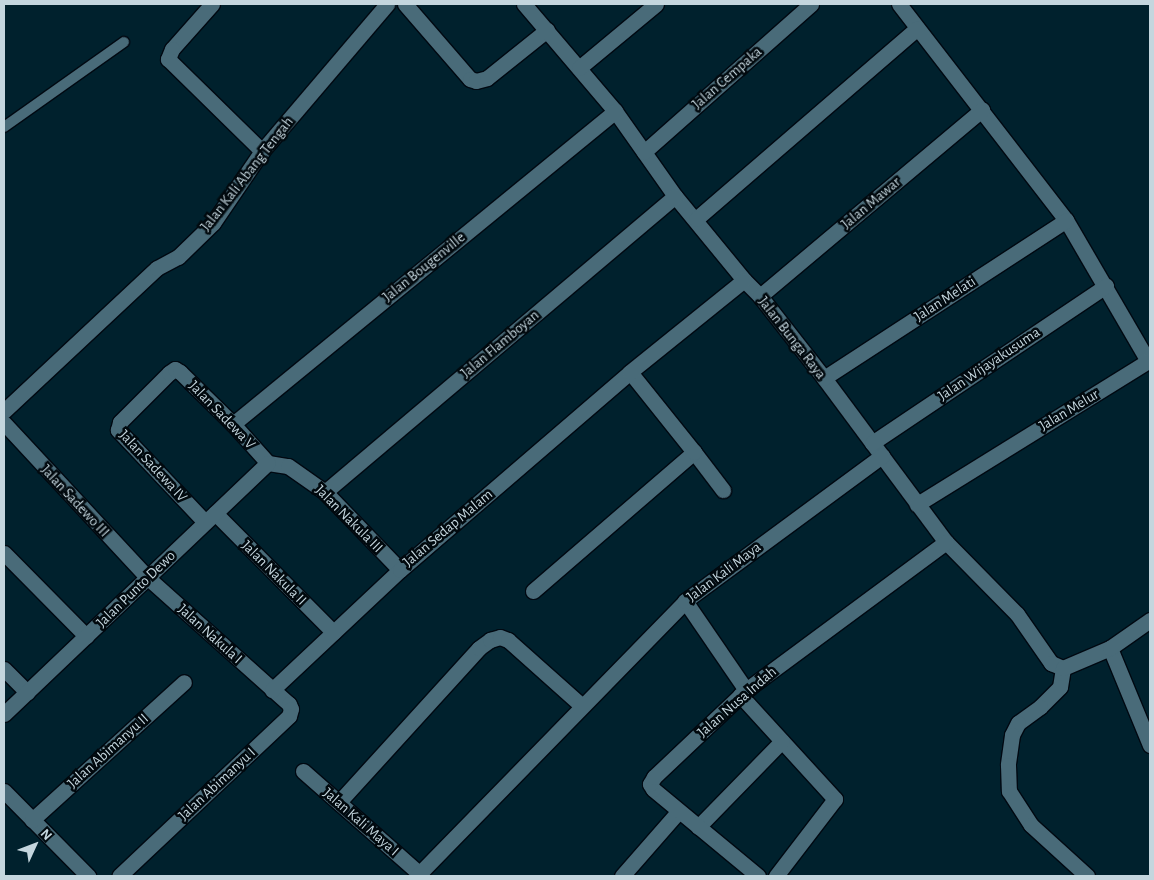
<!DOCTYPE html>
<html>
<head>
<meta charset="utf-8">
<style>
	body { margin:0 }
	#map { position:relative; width:1154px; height:880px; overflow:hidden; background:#00212d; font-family:"Alegreya Sans",sans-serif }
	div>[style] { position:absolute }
	.roads { filter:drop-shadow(1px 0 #000912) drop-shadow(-1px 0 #000912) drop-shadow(0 1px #000912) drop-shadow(0 -1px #000912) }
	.service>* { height:10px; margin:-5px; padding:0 5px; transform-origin:5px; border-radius:5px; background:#496b79 }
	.minor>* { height:15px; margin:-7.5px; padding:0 7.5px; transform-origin:7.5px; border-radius:7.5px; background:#496b79 }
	span { translate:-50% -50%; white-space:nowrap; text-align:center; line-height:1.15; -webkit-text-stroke:5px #01090e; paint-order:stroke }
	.street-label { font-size:15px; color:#c4d6de }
	.frame { position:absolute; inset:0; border:5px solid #c4d6de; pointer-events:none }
	.north { position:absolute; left:10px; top:820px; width:50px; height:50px; -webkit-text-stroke:4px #01090e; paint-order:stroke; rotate:47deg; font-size:14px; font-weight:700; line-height:20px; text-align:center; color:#c4d6de }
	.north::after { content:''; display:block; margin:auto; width:18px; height:22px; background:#c4d6de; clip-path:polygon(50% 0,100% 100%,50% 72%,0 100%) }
</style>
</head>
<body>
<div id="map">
	<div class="roads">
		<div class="service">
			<i style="left:4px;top:127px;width:147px;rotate:-35.3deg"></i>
		</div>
		<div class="minor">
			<i style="left:212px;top:4px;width:60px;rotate:131.6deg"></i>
			<i style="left:172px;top:49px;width:11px;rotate:112deg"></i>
			<i style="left:168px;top:59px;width:132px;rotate:44.4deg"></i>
			<i style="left:405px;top:4px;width:99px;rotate:49.1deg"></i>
			<i style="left:470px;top:79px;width:6px;rotate:18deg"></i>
			<i style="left:476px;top:81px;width:11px;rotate:-15deg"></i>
			<i style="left:487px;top:78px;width:77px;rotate:-38.7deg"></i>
			<i style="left:524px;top:4px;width:140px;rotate:49.6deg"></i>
			<i style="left:615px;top:111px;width:104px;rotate:54.8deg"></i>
			<i style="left:675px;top:196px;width:109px;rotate:50.6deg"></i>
			<i style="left:744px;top:280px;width:23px;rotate:45deg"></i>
			<i style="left:760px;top:296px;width:104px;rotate:52deg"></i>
			<i style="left:824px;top:378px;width:204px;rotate:53.4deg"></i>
			<i style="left:946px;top:542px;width:101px;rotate:45.4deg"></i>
			<i style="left:1017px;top:614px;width:60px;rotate:55.2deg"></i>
			<i style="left:1051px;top:663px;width:13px;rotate:23deg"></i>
			<i style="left:899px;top:4px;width:273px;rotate:52.3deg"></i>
			<i style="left:1066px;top:220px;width:163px;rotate:59.8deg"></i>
			<i style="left:1148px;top:361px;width:272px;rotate:148.2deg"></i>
			<i style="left:579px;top:68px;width:100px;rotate:-39.7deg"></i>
			<i style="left:644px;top:152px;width:223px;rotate:-41.5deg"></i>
			<i style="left:696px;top:219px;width:292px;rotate:-40.8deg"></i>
			<i style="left:760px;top:296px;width:290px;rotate:-40deg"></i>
			<i style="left:824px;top:378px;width:289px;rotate:-33.1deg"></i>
			<i style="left:4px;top:411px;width:209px;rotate:-43.1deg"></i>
			<i style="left:157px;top:268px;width:24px;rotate:-28deg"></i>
			<i style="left:178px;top:257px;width:49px;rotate:-44.2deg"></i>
			<i style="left:213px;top:223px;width:87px;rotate:-55.8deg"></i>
			<i style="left:262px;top:151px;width:193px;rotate:-49.6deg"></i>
			<i style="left:4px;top:423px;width:212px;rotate:47.1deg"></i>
			<i style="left:148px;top:578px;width:189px;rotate:41.8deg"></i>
			<i style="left:289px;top:704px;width:5px;rotate:68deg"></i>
			<i style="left:291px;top:709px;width:7px;rotate:106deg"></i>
			<i style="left:289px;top:716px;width:233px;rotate:136.7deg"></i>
			<i style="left:233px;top:424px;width:494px;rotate:-39.3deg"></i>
			<i style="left:872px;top:443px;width:282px;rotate:-33.9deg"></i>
			<i style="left:694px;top:452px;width:48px;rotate:52.7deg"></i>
			<i style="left:268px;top:463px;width:20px;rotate:9deg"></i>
			<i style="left:288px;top:466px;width:45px;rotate:35.1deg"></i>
			<i style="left:325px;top:492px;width:108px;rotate:46.1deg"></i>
			<i style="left:325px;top:492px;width:458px;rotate:-40.2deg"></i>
			<i style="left:215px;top:513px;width:168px;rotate:45.2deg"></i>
			<i style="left:205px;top:522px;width:127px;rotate:-133.4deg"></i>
			<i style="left:118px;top:430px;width:8px;rotate:-76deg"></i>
			<i style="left:120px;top:422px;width:69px;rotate:-45deg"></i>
			<i style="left:169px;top:373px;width:7px;rotate:-34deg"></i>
			<i style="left:175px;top:369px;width:6px;rotate:31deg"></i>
			<i style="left:180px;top:372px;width:74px;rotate:44.5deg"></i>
			<i style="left:233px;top:424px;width:52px;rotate:48.1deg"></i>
			<i style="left:4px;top:553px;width:117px;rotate:45.3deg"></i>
			<i style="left:533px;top:591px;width:213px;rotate:-40.8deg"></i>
			<i style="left:694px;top:452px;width:102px;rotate:-128.7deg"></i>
			<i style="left:685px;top:601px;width:108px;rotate:55.6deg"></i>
			<i style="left:1110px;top:648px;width:105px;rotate:67.6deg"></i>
			<i style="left:1063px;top:668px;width:19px;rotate:99deg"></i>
			<i style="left:1060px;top:687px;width:28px;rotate:135deg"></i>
			<i style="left:1040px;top:707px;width:27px;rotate:144deg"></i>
			<i style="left:1018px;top:723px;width:13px;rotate:117deg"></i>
			<i style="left:1012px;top:735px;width:30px;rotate:98deg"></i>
			<i style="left:1008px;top:765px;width:26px;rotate:88deg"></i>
			<i style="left:1009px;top:791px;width:40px;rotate:57.1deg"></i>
			<i style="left:1031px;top:825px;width:76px;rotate:42.3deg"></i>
			<i style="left:1063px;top:668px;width:51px;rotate:-23.1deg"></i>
			<i style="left:1110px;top:648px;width:49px;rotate:-35deg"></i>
			<i style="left:4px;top:669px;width:33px;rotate:45deg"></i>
			<i style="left:272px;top:690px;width:175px;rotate:-43.2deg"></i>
			<i style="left:400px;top:570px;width:303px;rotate:-40.7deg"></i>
			<i style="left:630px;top:372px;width:146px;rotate:-38.9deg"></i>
			<i style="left:740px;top:695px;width:141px;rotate:47.6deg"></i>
			<i style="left:835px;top:799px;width:97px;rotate:127.5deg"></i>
			<i style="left:4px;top:714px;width:364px;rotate:-43.6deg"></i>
			<i style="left:303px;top:771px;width:159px;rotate:41.4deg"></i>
			<i style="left:4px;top:791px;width:120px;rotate:45.3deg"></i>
			<i style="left:339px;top:802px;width:208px;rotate:-47.7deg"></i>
			<i style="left:479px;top:648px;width:14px;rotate:-36deg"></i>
			<i style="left:490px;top:640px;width:10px;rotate:-17deg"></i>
			<i style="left:500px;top:637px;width:9px;rotate:21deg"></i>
			<i style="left:508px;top:640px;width:99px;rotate:41.7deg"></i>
			<i style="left:32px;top:820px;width:205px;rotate:-42.2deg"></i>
			<i style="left:698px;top:827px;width:120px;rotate:-45.7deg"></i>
			<i style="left:417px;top:876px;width:384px;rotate:-45.7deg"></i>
			<i style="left:685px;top:601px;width:245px;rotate:-36.4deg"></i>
			<i style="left:622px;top:876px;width:86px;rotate:-48.8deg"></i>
			<i style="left:758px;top:876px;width:136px;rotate:-140.4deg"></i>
			<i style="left:653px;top:789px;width:6px;rotate:-121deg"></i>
			<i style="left:650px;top:784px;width:8px;rotate:-60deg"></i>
			<i style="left:654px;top:777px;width:127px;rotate:-43.4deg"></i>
			<i style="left:746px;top:690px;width:249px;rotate:-36.5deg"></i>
		</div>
	</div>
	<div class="street-label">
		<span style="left:727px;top:78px;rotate:-41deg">Jalan Cempaka</span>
		<span style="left:247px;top:174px;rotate:-52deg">Jalan Kali Abang Tengah</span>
		<span style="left:871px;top:203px;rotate:-40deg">Jalan Mawar</span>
		<span style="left:424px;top:267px;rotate:-39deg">Jalan Bougenville</span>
		<span style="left:945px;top:299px;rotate:-33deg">Jalan Melati</span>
		<span style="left:792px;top:338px;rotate:52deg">Jalan Bunga Raya</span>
		<span style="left:500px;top:344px;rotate:-40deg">Jalan Flamboyan</span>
		<span style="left:989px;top:364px;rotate:-34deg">Jalan Wijayakusuma</span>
		<span style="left:1069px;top:410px;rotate:-31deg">Jalan Melur</span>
		<span style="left:222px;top:415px;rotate:46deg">Jalan Sadewa V</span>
		<span style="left:153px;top:466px;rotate:47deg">Jalan Sadewa IV</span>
		<span style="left:75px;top:501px;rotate:47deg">Jalan Sadewo III</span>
		<span style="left:349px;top:519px;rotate:45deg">Jalan Nakula III</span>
		<span style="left:448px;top:528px;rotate:-40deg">Jalan Sedap Malam</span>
		<span style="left:724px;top:572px;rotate:-37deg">Jalan Kali Maya</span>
		<span style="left:274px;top:573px;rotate:45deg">Jalan Nakula II</span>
		<span style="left:136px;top:589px;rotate:-44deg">Jalan Punto Dewo</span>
		<span style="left:210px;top:634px;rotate:42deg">Jalan Nakula I</span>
		<span style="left:737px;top:702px;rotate:-41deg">Jalan Nusa Indah</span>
		<span style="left:108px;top:751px;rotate:-42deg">Jalan Abimanyu II</span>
		<span style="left:217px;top:784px;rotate:-43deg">Jalan Abimanyu I</span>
		<span style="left:361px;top:822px;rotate:41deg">Jalan Kali Maya I</span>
	</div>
	<div class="frame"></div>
	<div class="north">N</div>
</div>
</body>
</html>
